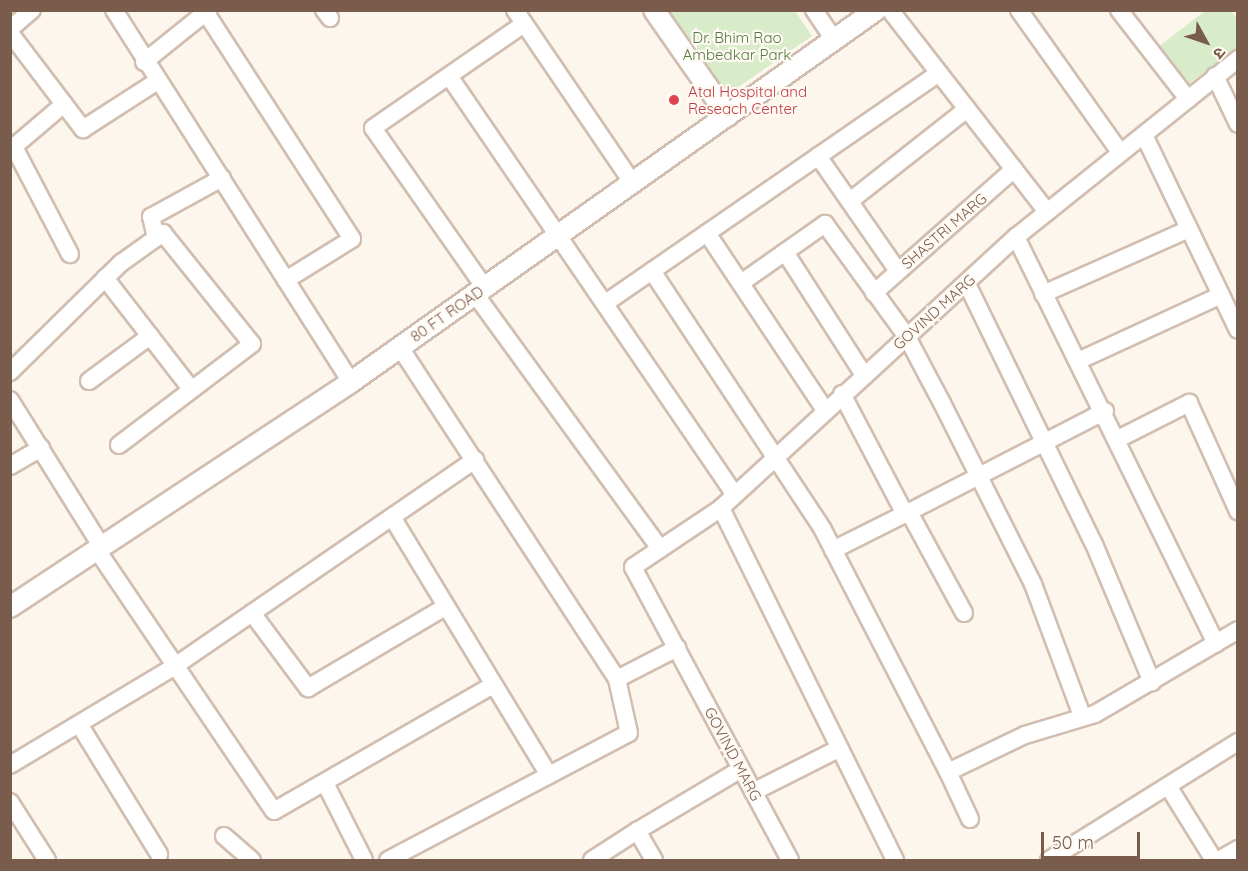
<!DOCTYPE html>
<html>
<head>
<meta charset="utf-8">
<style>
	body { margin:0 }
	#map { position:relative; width:1248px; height:871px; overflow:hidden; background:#fdf6ec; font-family:Quicksand,"Noto Sans Devanagari",sans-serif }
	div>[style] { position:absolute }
	.green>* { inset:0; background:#d8ecc9 }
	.roads { filter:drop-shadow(2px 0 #d1beb0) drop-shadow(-2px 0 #d1beb0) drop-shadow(0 2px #d1beb0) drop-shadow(0 -2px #d1beb0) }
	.minor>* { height:16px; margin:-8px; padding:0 8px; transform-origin:8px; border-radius:8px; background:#fff }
	.tertiary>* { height:20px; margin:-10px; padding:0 10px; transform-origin:10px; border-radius:10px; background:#fff }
	.dots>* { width:16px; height:16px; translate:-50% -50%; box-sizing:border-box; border:3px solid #fffaf3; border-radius:50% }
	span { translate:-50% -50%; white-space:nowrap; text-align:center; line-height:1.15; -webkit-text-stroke:4.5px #fffaf3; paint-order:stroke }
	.park-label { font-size:15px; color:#537a41 }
	.health-label { font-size:15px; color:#be3a42 }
	.left { translate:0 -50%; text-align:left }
	.street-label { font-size:15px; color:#7a5c4d }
	.frame { position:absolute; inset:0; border:12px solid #7a5c4d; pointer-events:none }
	.north { position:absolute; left:1176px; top:12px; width:60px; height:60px; -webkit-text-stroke:4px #fffaf3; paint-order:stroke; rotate:130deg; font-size:16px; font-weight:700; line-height:24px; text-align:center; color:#7a5c4d }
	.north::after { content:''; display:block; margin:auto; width:21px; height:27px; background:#7a5c4d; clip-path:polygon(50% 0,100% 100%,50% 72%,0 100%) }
	.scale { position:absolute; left:1041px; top:832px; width:99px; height:27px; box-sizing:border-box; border:3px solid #7a5c4d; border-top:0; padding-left:8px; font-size:18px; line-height:21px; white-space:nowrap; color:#7a5c4d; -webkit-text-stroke:4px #fffaf3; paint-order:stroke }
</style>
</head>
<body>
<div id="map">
	<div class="green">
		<i style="clip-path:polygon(669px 11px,795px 11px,812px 36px,728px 94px)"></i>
		<i style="clip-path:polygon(1205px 11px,1231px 11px,1237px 19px,1237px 47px,1187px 85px,1158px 47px)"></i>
	</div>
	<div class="roads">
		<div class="minor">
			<i style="left:114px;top:10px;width:441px;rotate:57.5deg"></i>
			<i style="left:324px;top:10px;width:10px;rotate:53deg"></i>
			<i style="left:515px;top:10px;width:208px;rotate:55.8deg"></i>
			<i style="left:814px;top:10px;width:36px;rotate:56deg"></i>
			<i style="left:890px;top:10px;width:256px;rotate:52.1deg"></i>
			<i style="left:1019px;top:10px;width:174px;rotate:54.6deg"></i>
			<i style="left:1119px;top:10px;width:113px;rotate:52.2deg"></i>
			<i style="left:206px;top:13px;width:269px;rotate:57.1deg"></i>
			<i style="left:352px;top:239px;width:78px;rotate:148.2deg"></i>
			<i style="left:10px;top:29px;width:29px;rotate:-41deg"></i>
			<i style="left:10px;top:33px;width:121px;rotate:52.8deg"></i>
			<i style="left:83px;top:129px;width:90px;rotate:-32.8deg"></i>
			<i style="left:144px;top:62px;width:83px;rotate:-38.7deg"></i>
			<i style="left:449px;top:76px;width:507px;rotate:55.68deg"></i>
			<i style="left:1215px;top:76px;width:53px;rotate:64.4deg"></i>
			<i style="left:1144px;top:135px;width:216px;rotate:64.3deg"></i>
			<i style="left:14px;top:147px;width:121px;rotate:62.4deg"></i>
			<i style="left:10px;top:150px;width:71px;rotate:-40.4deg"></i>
			<i style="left:818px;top:156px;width:140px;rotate:55.2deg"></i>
			<i style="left:850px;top:201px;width:149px;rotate:-38.2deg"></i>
			<i style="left:707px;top:233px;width:213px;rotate:56.3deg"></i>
			<i style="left:1016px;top:237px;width:453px;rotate:63.8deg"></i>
			<i style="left:156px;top:238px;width:22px;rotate:-103deg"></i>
			<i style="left:151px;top:217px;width:81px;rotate:-28.8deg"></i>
			<i style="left:785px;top:252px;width:146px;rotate:57.3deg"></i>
			<i style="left:652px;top:271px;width:308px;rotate:56.5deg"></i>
			<i style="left:822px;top:528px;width:275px;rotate:62.7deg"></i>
			<i style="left:105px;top:278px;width:140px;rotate:52.2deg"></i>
			<i style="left:741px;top:283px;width:103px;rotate:-35.1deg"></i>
			<i style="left:825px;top:224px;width:140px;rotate:54deg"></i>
			<i style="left:907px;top:337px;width:75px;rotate:62.1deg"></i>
			<i style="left:942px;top:403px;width:203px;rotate:63.3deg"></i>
			<i style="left:1033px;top:584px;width:141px;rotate:69.6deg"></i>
			<i style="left:967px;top:284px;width:289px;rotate:64deg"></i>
			<i style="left:1094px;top:544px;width:150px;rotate:67.2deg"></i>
			<i style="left:485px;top:288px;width:195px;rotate:-125deg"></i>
			<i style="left:373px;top:128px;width:183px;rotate:-34.6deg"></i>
			<i style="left:874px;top:293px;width:187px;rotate:-41.5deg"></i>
			<i style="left:475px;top:294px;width:315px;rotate:54deg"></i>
			<i style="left:1043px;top:294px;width:158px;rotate:-24deg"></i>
			<i style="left:607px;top:302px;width:403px;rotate:-34.6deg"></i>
			<i style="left:1078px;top:361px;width:153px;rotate:-24.7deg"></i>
			<i style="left:10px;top:372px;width:156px;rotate:-44.5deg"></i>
			<i style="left:121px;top:263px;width:52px;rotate:-35.5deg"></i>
			<i style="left:163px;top:233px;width:142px;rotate:51.3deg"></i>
			<i style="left:252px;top:344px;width:167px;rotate:142.8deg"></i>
			<i style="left:89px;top:381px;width:76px;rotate:-36.4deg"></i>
			<i style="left:842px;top:394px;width:136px;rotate:62.3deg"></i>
			<i style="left:905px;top:514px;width:225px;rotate:-27.2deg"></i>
			<i style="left:10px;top:400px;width:173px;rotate:58deg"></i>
			<i style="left:1118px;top:439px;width:80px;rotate:-26.9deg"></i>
			<i style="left:1189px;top:403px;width:119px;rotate:65.6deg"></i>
			<i style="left:10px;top:466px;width:36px;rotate:-30deg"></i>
			<i style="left:721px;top:508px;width:393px;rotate:63.7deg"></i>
			<i style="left:909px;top:512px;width:115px;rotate:61.4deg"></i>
			<i style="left:392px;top:517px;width:302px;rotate:58.7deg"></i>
			<i style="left:97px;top:550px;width:315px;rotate:55.9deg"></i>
			<i style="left:274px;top:811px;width:250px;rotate:-29.9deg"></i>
			<i style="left:833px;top:550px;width:80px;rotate:-26.6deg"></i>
			<i style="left:252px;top:613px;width:94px;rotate:53.3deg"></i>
			<i style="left:308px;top:688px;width:159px;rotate:-30.6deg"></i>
			<i style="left:617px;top:679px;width:68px;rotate:-27.3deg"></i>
			<i style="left:79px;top:724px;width:153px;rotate:58.4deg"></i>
			<i style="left:10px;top:765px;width:189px;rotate:-30.9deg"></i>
			<i style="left:172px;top:668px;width:368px;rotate:-34.5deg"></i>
			<i style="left:325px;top:783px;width:86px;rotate:63.1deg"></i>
			<i style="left:1168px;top:786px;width:87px;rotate:58.1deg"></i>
			<i style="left:753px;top:792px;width:97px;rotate:-26.8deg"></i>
			<i style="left:10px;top:802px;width:69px;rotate:57.5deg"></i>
			<i style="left:970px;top:819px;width:52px;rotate:-115.1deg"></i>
			<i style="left:948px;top:772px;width:85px;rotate:-25.7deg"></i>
			<i style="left:1025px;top:735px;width:73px;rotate:-16.7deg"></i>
			<i style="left:1095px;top:714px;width:166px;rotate:-30.4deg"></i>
			<i style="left:224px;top:836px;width:37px;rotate:41deg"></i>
			<i style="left:388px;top:860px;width:272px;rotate:-27.8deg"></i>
			<i style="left:629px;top:733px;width:55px;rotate:-102.5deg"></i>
			<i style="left:617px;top:679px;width:397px;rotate:-123.2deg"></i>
			<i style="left:592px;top:860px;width:54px;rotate:-32.8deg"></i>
			<i style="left:654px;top:860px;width:34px;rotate:-120deg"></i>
			<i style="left:637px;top:831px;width:121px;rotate:-30.8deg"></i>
			<i style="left:790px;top:860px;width:332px;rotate:-118.2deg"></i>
			<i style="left:633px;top:567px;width:106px;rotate:-33.8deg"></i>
			<i style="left:721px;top:508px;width:401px;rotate:-42.6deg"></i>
			<i style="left:1016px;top:237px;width:285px;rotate:-38.7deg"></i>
			<i style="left:1049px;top:860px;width:223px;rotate:-32deg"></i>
			<i style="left:1219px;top:860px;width:22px;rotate:-30deg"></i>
		</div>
		<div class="tertiary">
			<i style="left:654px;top:10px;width:129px;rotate:55.1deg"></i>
			<i style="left:10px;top:607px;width:409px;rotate:-33.4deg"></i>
			<i style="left:351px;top:382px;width:643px;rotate:-35.32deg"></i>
		</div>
	</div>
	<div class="dots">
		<i style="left:674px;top:100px;background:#e0444e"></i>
	</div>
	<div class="park-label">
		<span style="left:737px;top:46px">Dr. Bhim Rao<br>Ambedkar Park</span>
	</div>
	<div class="health-label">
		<span class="left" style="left:688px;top:100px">Atal Hospital and<br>Reseach Center</span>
	</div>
	<div class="street-label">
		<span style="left:944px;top:231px;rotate:-41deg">SHASTRI MARG</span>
		<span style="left:934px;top:312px;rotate:-42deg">GOVIND MARG</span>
		<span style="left:447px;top:314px;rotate:-35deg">80 FT ROAD</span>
		<span style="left:733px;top:754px;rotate:62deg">GOVIND MARG</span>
	</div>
	<div class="frame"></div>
	<div class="north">उ</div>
	<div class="scale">50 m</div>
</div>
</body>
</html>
